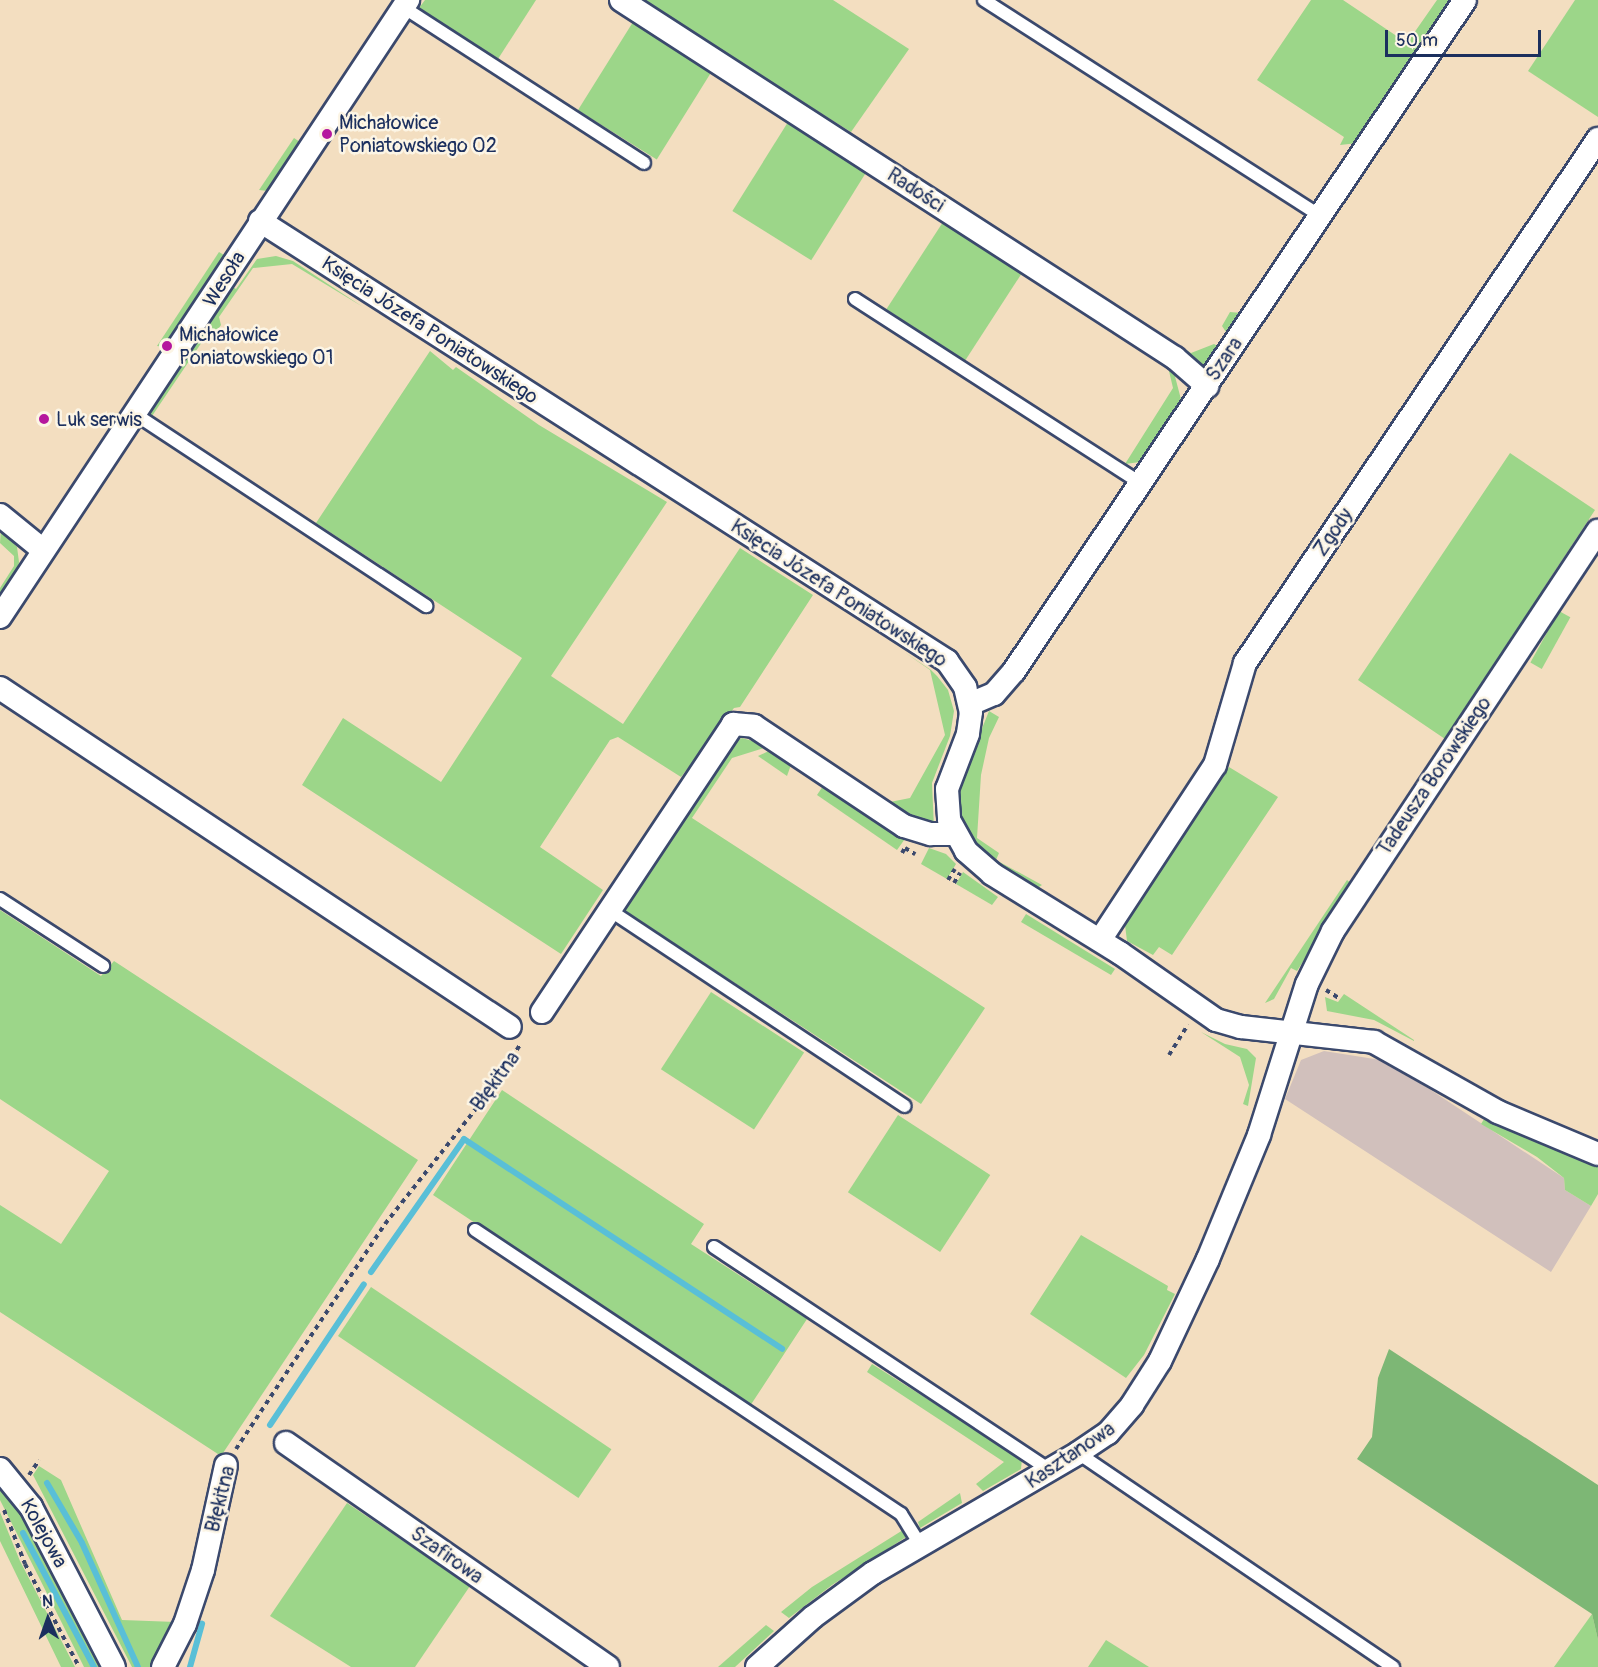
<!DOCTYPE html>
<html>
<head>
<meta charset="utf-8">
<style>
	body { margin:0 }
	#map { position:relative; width:1598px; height:1667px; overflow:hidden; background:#f3dec0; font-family:Pangolin,sans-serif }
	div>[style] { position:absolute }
	.industrial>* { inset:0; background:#d1c0bc }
	.green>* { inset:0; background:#9cd689; transform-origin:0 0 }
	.forest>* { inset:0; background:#7db775 }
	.stream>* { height:6px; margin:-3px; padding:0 3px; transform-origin:3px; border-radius:3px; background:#59bfd7 }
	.path>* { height:4px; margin-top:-2px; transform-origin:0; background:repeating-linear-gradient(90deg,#3b496d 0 4.5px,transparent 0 9px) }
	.roads { filter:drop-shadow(2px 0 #3b496d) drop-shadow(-2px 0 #3b496d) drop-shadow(0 2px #3b496d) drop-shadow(0 -2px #3b496d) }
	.lane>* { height:12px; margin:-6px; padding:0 6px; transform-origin:6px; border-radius:6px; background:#fff }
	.street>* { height:22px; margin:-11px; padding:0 11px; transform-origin:11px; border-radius:11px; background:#fff }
	.dots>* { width:16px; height:16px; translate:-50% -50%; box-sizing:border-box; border:3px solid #fcf5e5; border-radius:50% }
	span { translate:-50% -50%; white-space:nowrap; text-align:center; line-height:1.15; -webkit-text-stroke:5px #fcf5e5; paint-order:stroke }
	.poi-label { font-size:20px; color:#1b2f5e }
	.left { translate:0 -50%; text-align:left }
	.street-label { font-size:20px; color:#1b2f5e }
	.north { position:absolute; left:18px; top:1589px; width:60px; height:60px; -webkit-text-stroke:4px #fcf5e5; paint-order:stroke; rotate:358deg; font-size:16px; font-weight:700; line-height:24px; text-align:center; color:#1b2f5e }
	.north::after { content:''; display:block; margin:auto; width:21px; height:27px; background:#1b2f5e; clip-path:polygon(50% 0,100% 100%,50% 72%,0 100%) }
	.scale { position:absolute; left:1385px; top:30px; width:156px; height:27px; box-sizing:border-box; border:3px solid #1b2f5e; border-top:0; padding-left:8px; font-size:18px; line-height:21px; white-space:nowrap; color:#1b2f5e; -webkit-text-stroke:4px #fcf5e5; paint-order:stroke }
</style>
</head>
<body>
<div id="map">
	<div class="industrial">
		<i style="clip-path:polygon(1324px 1051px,1387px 1061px,1564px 1178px,1565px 1190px,1591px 1206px,1551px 1272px,1285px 1099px,1301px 1060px)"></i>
	</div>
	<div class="green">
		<i style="clip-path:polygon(425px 0,536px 0,498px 59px,419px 8px)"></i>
		<i style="clip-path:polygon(639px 0,833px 0,909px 49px,851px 132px)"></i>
		<i style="clip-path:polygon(1311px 0,1343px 0,1407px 43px,1437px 0,1451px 0,1358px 143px,1340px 145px,1344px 137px,1257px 80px)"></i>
		<i style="clip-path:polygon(1575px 0,1598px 0,1598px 117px,1528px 71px)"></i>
		<i style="left:633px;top:22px;width:93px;height:104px;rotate:32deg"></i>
		<i style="left:788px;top:122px;width:93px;height:105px;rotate:32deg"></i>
		<i style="clip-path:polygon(294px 138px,300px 142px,268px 191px,259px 190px)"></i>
		<i style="left:943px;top:222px;width:94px;height:104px;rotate:33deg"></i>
		<i style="clip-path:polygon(219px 252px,224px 255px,165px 347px,157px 346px)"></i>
		<i style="clip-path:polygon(276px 256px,293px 261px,363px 307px,292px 264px,253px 268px,219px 317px,221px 325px,212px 338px,204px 339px,152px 416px,163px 425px,147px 415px,230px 285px,236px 289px,257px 259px)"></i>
		<i style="clip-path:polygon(1091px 288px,1191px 353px,1214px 344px,1219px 347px,1228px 335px,1222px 326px,1230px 312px,1241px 313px,1252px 302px,1207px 371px,1089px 294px)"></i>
		<i style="clip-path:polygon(430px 351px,453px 370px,456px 367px,539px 425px,667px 502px,551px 676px,623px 724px,740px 548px,813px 595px,740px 707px,734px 708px,681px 777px,618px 737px,610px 740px,540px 847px,603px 890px,561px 954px,302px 785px,343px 718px,441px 782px,522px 658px,316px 523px)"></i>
		<i style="clip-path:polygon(1172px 365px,1183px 407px,1140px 462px,1125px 464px,1173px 388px,1168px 367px)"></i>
		<i style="clip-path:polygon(1510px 453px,1595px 510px,1543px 589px,1547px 592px,1448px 741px,1358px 680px)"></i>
		<i style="clip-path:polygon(1px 529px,17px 547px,19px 562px,18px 571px,0 601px,0 588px,14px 566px,14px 556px,0 543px)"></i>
		<i style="left:1559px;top:611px;width:13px;height:59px;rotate:29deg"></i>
		<i style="clip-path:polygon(904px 652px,931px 670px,937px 676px,948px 690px,954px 711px,950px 736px,932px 783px,934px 828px,916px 822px,885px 803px,910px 798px,945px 735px,930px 670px)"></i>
		<i style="clip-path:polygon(989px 711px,999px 717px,989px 738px,981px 775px,977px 838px,999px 853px,996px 860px,1042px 885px,1036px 889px,974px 845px,960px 819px,958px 795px,963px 776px)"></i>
		<i style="clip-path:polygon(742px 738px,770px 746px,732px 758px,692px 818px,985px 1008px,921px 1104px,621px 909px,725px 747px)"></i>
		<i style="clip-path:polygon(773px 749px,792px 762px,787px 776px,758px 756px)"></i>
		<i style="clip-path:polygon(1229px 767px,1278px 797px,1172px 955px,1159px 947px,1153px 955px,1127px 941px,1125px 925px)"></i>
		<i style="clip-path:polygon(825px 783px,907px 836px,897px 850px,817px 795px)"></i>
		<i style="clip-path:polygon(929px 848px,946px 854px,956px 864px,947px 879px,921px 864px)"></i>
		<i style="clip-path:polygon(963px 872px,998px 897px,992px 905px,956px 884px)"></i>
		<i style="clip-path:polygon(1347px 880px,1352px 884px,1297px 971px,1291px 968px,1274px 999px,1265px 1003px)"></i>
		<i style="clip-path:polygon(0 910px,101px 976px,114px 961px,418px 1160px,221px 1456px,0 1312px,0 1205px,61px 1244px,109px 1171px,0 1099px)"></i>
		<i style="clip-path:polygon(1026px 914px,1115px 969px,1111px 975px,1021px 922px)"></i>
		<i style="left:711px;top:992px;width:111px;height:92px;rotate:33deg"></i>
		<i style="clip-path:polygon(1344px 994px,1414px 1040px,1414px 1041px,1374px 1020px,1327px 1011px,1325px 997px,1338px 1002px)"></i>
		<i style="clip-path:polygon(1201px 1032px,1225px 1044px,1247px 1049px,1256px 1058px,1248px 1106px,1243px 1104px,1249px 1085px,1240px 1057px)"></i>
		<i style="clip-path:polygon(502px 1090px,704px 1224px,691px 1244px,807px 1319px,750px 1406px,433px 1195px)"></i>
		<i style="left:898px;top:1115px;width:110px;height:92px;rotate:33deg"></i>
		<i style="clip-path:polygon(1486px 1116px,1521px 1135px,1598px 1163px,1598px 1194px,1591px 1206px,1565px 1190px,1564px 1178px,1537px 1157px,1481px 1124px)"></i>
		<i style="clip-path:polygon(1081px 1235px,1168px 1286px,1167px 1290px,1175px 1294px,1144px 1355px,1126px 1378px,1030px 1314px)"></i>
		<i style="left:371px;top:1287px;width:290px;height:59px;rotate:34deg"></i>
		<i style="clip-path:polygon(872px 1364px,1022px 1459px,1021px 1469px,983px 1491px,976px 1484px,1004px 1462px,867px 1372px)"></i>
		<i style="clip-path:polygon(39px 1466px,61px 1480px,122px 1620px,176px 1622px,150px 1667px,132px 1667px,33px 1475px)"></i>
		<i style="clip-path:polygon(0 1486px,14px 1503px,103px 1667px,84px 1667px,0 1500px)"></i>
		<i style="clip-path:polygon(960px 1493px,962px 1503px,920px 1528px,918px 1522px)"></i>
		<i style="clip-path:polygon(347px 1503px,470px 1586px,415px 1667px,351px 1667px,270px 1616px)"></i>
		<i style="clip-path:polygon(0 1512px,20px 1561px,75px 1667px,61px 1667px,0 1541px)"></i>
		<i style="clip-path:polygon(903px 1530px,906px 1537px,832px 1585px,789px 1618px,781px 1612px,812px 1587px)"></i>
		<i style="clip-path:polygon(1592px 1614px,1598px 1640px,1598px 1667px,1554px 1667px)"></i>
		<i style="clip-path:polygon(766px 1625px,774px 1631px,735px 1667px,718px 1667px)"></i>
		<i style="clip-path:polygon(1106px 1640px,1149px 1667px,1088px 1667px)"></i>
	</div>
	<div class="forest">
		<i style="clip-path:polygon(1389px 1349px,1598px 1485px,1598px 1640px,1592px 1614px,1357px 1459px,1372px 1437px,1378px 1378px)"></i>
	</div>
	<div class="stream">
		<i style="left:371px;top:1272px;width:162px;rotate:-55deg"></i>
		<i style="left:464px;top:1139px;width:381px;rotate:33.4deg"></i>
		<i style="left:270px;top:1425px;width:169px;rotate:-56.3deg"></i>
		<i style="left:47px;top:1483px;width:69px;rotate:59.7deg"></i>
		<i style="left:82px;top:1543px;width:136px;rotate:65.7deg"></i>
		<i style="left:23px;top:1533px;width:152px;rotate:62.1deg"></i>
		<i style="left:190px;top:1667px;width:45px;rotate:-74.4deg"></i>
	</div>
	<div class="path">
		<i style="left:902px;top:853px;width:6px;rotate:-59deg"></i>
		<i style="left:905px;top:848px;width:12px;rotate:31deg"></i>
		<i style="left:948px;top:880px;width:13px;rotate:-58deg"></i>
		<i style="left:954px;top:883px;width:12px;rotate:-59deg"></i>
		<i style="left:1326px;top:990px;width:15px;rotate:32deg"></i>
		<i style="left:1169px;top:1055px;width:36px;rotate:-58deg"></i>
		<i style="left:236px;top:1449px;width:270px;rotate:-56.5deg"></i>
		<i style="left:385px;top:1224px;width:164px;rotate:-51.7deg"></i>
		<i style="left:487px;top:1095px;width:60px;rotate:-56.6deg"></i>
		<i style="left:29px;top:1475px;width:18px;rotate:-56deg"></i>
		<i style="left:4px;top:1510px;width:58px;rotate:68.7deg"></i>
		<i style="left:25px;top:1564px;width:116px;rotate:62.3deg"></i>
	</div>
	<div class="roads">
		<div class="lane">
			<i style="left:984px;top:0;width:398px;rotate:32.7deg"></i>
			<i style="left:403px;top:7px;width:287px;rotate:32.9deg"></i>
			<i style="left:855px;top:299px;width:339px;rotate:32.8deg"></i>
			<i style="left:135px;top:414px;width:349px;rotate:33.4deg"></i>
			<i style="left:0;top:899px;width:123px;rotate:33deg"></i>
			<i style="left:608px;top:909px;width:356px;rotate:33.6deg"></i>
			<i style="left:475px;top:1230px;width:512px;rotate:33.69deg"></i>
			<i style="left:901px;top:1514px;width:36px;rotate:58deg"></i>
			<i style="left:714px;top:1247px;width:403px;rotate:33.6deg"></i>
			<i style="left:1078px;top:1453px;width:381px;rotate:34.2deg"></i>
		</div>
		<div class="street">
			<i style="left:621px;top:0;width:660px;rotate:32.87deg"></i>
			<i style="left:1175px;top:358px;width:43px;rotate:41.2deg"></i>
			<i style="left:260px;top:221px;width:816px;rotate:32.64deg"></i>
			<i style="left:947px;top:661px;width:32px;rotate:55deg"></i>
			<i style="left:965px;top:687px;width:26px;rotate:77deg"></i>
			<i style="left:971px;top:712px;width:22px;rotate:98deg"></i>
			<i style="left:968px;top:734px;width:59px;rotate:110.9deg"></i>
			<i style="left:947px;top:789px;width:31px;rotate:86deg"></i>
			<i style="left:949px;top:820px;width:35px;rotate:61deg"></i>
			<i style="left:966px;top:851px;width:35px;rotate:41deg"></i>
			<i style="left:992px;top:874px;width:150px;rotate:31.7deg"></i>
			<i style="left:1120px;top:953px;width:117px;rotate:34.9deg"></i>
			<i style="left:1216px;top:1020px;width:26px;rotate:16deg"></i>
			<i style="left:1241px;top:1027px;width:134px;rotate:6.4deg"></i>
			<i style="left:1374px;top:1042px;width:142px;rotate:29.4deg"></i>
			<i style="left:1498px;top:1112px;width:108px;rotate:22.8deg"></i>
			<i style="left:0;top:515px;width:55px;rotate:39.1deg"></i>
			<i style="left:0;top:617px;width:740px;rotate:-56.52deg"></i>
			<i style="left:0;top:688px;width:612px;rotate:33.61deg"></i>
			<i style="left:970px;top:704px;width:26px;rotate:-23deg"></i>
			<i style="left:994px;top:694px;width:30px;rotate:-49deg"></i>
			<i style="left:1014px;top:671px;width:808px;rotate:-56.09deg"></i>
			<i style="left:1100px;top:940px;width:209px;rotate:-56.7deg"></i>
			<i style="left:1215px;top:765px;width:106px;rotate:-73.6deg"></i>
			<i style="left:1245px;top:663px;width:632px;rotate:-56.03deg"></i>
			<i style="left:542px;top:1012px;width:346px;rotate:-56.4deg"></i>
			<i style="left:733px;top:724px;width:21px;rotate:5deg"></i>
			<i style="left:754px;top:726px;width:180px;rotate:33.7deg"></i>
			<i style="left:904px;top:826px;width:28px;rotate:17deg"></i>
			<i style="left:931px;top:834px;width:23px"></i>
			<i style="left:286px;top:1443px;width:392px;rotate:34.8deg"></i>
			<i style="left:0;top:1469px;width:49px;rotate:50.8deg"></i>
			<i style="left:31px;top:1507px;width:180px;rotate:62.6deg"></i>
			<i style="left:163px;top:1667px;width:48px;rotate:-62.9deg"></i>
			<i style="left:185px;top:1624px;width:57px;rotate:-71.6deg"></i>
			<i style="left:203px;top:1570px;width:107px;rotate:-77.6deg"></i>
			<i style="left:757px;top:1667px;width:75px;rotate:-41.8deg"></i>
			<i style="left:813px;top:1617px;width:74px;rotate:-36.3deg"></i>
			<i style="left:873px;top:1573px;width:238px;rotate:-30.3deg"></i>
			<i style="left:1078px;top:1453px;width:36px;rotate:-34deg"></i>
			<i style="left:1108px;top:1433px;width:37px;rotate:-49deg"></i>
			<i style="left:1132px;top:1405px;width:52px;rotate:-57.5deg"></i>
			<i style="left:1160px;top:1361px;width:113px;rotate:-64.8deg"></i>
			<i style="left:1208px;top:1259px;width:134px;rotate:-67.6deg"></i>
			<i style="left:1259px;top:1135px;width:158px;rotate:-72.4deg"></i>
			<i style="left:1307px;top:984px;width:59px;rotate:-63.9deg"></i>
			<i style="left:1333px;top:931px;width:480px;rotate:-56.5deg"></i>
		</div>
	</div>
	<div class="dots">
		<i style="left:327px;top:134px;background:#b5179e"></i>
		<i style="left:167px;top:346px;background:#b5179e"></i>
		<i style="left:44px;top:419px;background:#b5179e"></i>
	</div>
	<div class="poi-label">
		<span class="left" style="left:339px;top:134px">Michałowice<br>Poniatowskiego 02</span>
		<span class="left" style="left:179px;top:346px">Michałowice<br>Poniatowskiego 01</span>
		<span class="left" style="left:56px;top:419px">Luk serwis</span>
	</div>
	<div class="street-label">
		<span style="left:916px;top:190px;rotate:33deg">Radości</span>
		<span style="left:224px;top:279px;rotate:-58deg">Wesoła</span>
		<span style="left:430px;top:330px;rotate:33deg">Księcia Józefa Poniatowskiego</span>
		<span style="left:1224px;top:359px;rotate:-56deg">Szara</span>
		<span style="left:1333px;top:532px;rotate:-56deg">Zgody</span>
		<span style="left:839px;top:593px;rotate:33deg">Księcia Józefa Poniatowskiego</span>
		<span style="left:1434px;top:776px;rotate:-56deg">Tadeusza Borowskiego</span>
		<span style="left:495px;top:1081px;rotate:-54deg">Błękitna</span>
		<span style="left:1070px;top:1455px;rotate:-34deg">Kasztanowa</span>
		<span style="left:220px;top:1499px;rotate:-76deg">Błękitna</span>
		<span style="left:44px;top:1533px;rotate:61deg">Kolejowa</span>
		<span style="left:447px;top:1555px;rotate:35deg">Szafirowa</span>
	</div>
	<div class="north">N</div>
	<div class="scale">50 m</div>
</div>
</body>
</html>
